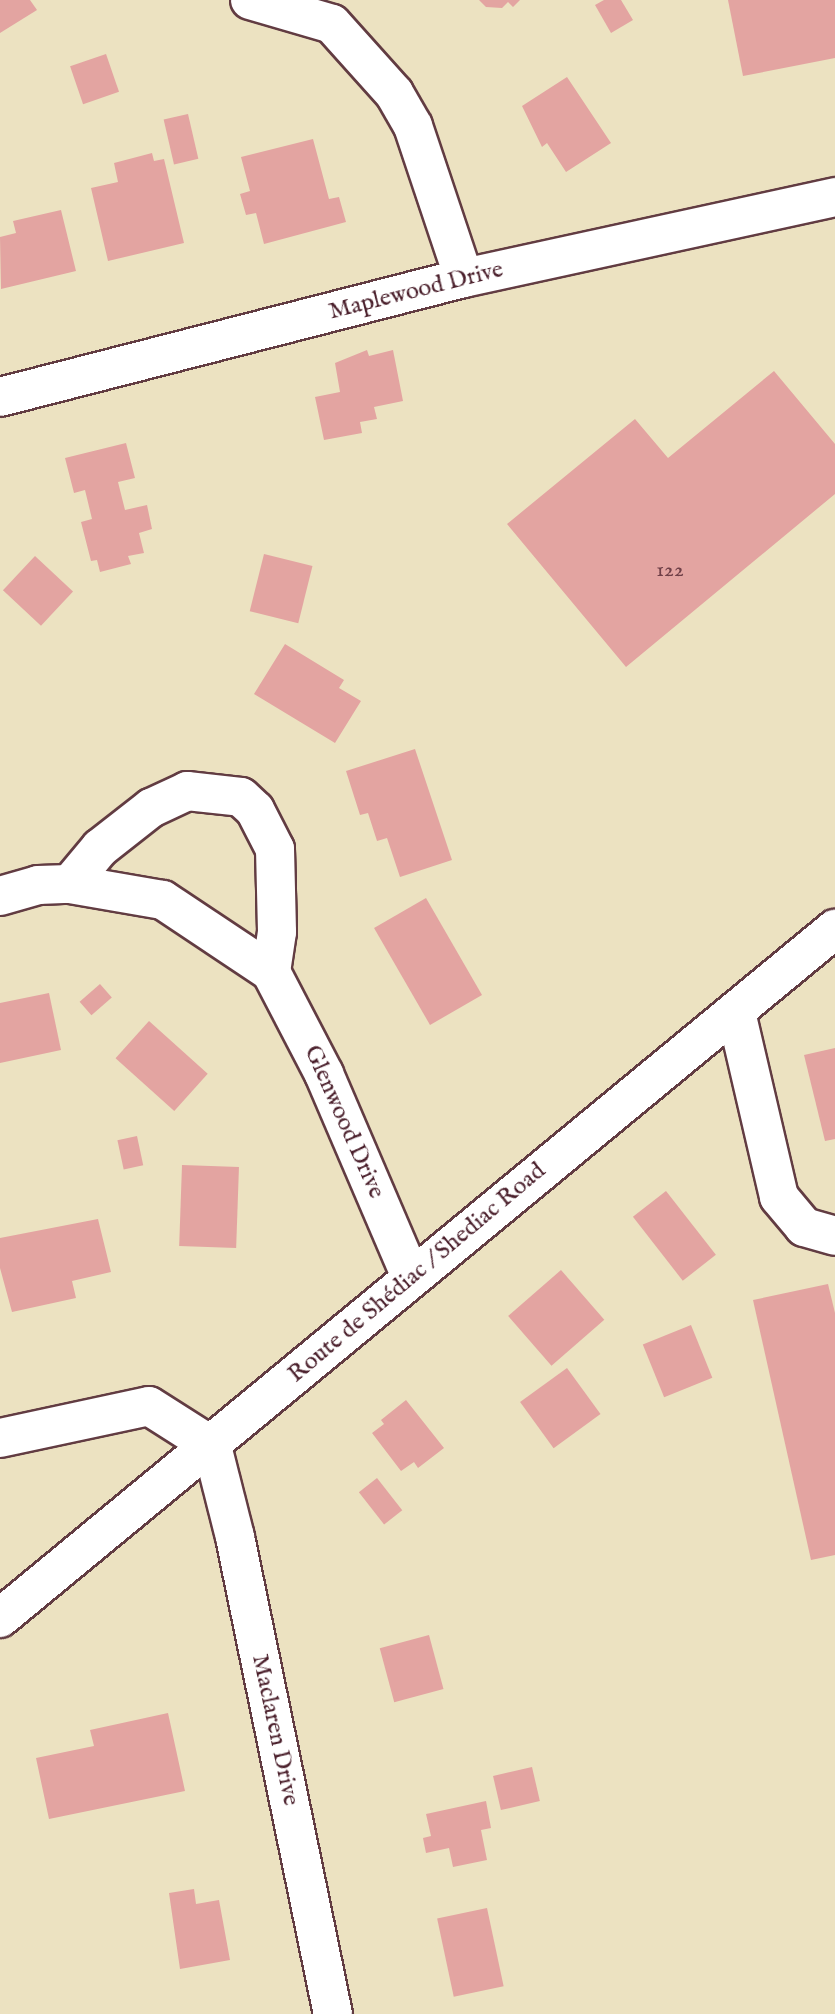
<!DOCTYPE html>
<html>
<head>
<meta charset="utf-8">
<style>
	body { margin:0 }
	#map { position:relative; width:835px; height:2014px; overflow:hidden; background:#ece2c1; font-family:"IM FELL English",serif }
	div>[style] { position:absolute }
	.building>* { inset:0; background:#e3a4a1; transform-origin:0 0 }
	.roads { filter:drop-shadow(2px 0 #623c42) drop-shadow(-2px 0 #623c42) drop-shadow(0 2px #623c42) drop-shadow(0 -2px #623c42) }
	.minor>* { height:38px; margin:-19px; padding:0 19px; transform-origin:19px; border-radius:19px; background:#fff }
	.major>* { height:38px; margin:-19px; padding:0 19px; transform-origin:19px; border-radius:19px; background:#fff }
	span { translate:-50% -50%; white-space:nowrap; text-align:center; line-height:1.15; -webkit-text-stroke:7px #fff; paint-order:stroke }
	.number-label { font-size:21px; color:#704048 }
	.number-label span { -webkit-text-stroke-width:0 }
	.street-label { font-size:24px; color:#4a1f2b }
</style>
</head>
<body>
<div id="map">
	<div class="building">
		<i style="clip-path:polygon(0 0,30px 0,37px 10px,0 33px)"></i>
		<i style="clip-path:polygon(479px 0,520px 0,513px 7px,508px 2px,502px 8px,486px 7px)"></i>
		<i style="clip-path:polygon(604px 0,621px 0,633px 20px,611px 33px,595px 5px)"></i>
		<i style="clip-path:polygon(728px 0,835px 0,835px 58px,743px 76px)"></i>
		<i style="left:106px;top:54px;width:40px;height:38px;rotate:71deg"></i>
		<i style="clip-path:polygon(567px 77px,611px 143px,566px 172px,547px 143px,542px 147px,522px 106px)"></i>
		<i style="left:188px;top:114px;width:46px;height:25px;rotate:77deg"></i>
		<i style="clip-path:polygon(313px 139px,329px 199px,339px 197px,346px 222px,264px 244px,256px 213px,246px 215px,240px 194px,250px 191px,241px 157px)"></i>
		<i style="clip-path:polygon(152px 153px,154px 161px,164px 159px,184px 243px,108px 261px,91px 188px,118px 182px,114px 163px)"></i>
		<i style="clip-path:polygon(61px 210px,76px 271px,1px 289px,0 237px,16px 233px,13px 221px)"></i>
		<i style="clip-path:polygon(367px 350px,369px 356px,393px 350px,403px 401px,374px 407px,377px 419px,360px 422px,362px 433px,324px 440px,315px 397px,340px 392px,335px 363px)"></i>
		<i style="clip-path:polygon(774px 371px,835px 444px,835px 494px,626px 667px,507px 524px,635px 419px,668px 458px)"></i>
		<i style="clip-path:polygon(126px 443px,135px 478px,118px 482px,125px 510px,147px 505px,152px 529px,139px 533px,144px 553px,128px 556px,131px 564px,100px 572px,97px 560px,91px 561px,81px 522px,92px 519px,85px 490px,74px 493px,65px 458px)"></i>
		<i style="left:264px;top:554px;width:50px;height:59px;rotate:14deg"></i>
		<i style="left:35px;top:556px;width:52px;height:47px;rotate:43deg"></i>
		<i style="clip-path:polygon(285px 644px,344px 680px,339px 688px,361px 701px,335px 743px,254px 694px)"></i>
		<i style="clip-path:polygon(415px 749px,452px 860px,400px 877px,387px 838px,377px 841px,368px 813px,360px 815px,346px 771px)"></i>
		<i style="left:426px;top:898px;width:112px;height:60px;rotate:60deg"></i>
		<i style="left:100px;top:984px;width:18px;height:27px;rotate:49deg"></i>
		<i style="clip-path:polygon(49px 993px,61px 1050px,0 1063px,0 1003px)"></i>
		<i style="left:149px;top:1021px;width:79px;height:50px;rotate:42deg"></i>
		<i style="clip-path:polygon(835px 1048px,835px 1139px,825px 1141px,804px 1055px)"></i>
		<i style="left:137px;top:1136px;width:30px;height:20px;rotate:78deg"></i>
		<i style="left:182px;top:1165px;width:57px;height:81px;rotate:2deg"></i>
		<i style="left:666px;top:1191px;width:81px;height:42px;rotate:52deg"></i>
		<i style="clip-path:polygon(98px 1219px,111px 1272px,72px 1281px,76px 1298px,12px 1312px,0 1268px,0 1238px)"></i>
		<i style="left:561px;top:1270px;width:66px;height:70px;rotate:49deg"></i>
		<i style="clip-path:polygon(828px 1284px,835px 1313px,835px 1555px,811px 1560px,753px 1300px)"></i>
		<i style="left:691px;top:1325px;width:57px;height:52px;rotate:68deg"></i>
		<i style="left:567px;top:1368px;width:57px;height:58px;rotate:54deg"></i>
		<i style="clip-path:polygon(406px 1400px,444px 1448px,418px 1468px,414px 1462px,401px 1471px,372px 1433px,384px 1424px,381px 1420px)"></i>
		<i style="left:377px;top:1478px;width:41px;height:23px;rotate:52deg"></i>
		<i style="left:429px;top:1635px;width:56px;height:51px;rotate:75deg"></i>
		<i style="clip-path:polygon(168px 1713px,185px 1791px,49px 1819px,36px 1758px,94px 1746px,90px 1730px)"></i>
		<i style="left:532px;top:1767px;width:35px;height:40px;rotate:77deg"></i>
		<i style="clip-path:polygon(486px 1801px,491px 1828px,481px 1830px,487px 1860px,453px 1867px,449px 1848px,426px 1853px,423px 1838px,431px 1836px,426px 1814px)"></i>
		<i style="clip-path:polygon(194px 1889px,196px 1904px,219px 1900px,230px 1960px,180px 1969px,169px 1893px)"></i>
		<i style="left:487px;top:1908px;width:80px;height:51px;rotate:78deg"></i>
	</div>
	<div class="roads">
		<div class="minor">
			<i style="left:250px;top:0;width:85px;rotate:16.3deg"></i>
			<i style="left:332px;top:24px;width:93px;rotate:48.1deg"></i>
			<i style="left:394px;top:93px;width:38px;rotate:60deg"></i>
			<i style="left:413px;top:126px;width:160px;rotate:71.5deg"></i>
			<i style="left:0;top:397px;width:479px;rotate:-14.4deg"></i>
			<i style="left:464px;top:278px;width:380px;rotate:-12.3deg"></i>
			<i style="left:70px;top:884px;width:47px;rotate:-50.2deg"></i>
			<i style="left:100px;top:848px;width:65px;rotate:-38.1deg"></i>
			<i style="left:151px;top:808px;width:40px;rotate:-25deg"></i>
			<i style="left:187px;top:791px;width:54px;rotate:6.3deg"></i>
			<i style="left:241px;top:797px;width:19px;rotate:43deg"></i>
			<i style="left:255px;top:810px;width:44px;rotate:62.9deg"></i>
			<i style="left:275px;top:849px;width:83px;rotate:88.6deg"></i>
			<i style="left:277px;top:932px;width:40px;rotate:98.5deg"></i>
			<i style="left:0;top:896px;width:40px;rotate:-16deg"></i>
			<i style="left:38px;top:885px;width:32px;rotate:-2deg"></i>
			<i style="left:70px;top:884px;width:94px;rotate:9.8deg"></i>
			<i style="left:163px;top:900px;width:130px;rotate:33.7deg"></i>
			<i style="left:271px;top:972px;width:115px;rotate:62.5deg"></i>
			<i style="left:324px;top:1074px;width:219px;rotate:66.8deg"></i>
			<i style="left:736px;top:1012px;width:190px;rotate:76.9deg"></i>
			<i style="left:779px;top:1197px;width:39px;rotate:50deg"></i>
			<i style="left:804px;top:1227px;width:32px;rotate:16deg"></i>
			<i style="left:0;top:1438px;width:152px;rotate:-12.1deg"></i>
			<i style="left:149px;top:1406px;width:75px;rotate:32.4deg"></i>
			<i style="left:212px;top:1446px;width:94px;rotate:75.8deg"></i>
			<i style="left:235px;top:1537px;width:487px;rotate:78.4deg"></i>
		</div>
		<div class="major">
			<i style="left:0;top:1618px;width:1083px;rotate:-39.53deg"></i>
		</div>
	</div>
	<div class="number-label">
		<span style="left:670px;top:571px">122</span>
	</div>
	<div class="street-label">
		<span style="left:416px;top:291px;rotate:-14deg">Maplewood Drive</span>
		<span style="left:344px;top:1122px;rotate:66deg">Glenwood Drive</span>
		<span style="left:417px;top:1273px;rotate:-40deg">Route de Shédiac / Shediac Road</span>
		<span style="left:275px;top:1730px;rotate:78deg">Maclaren Drive</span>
	</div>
</div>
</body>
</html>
